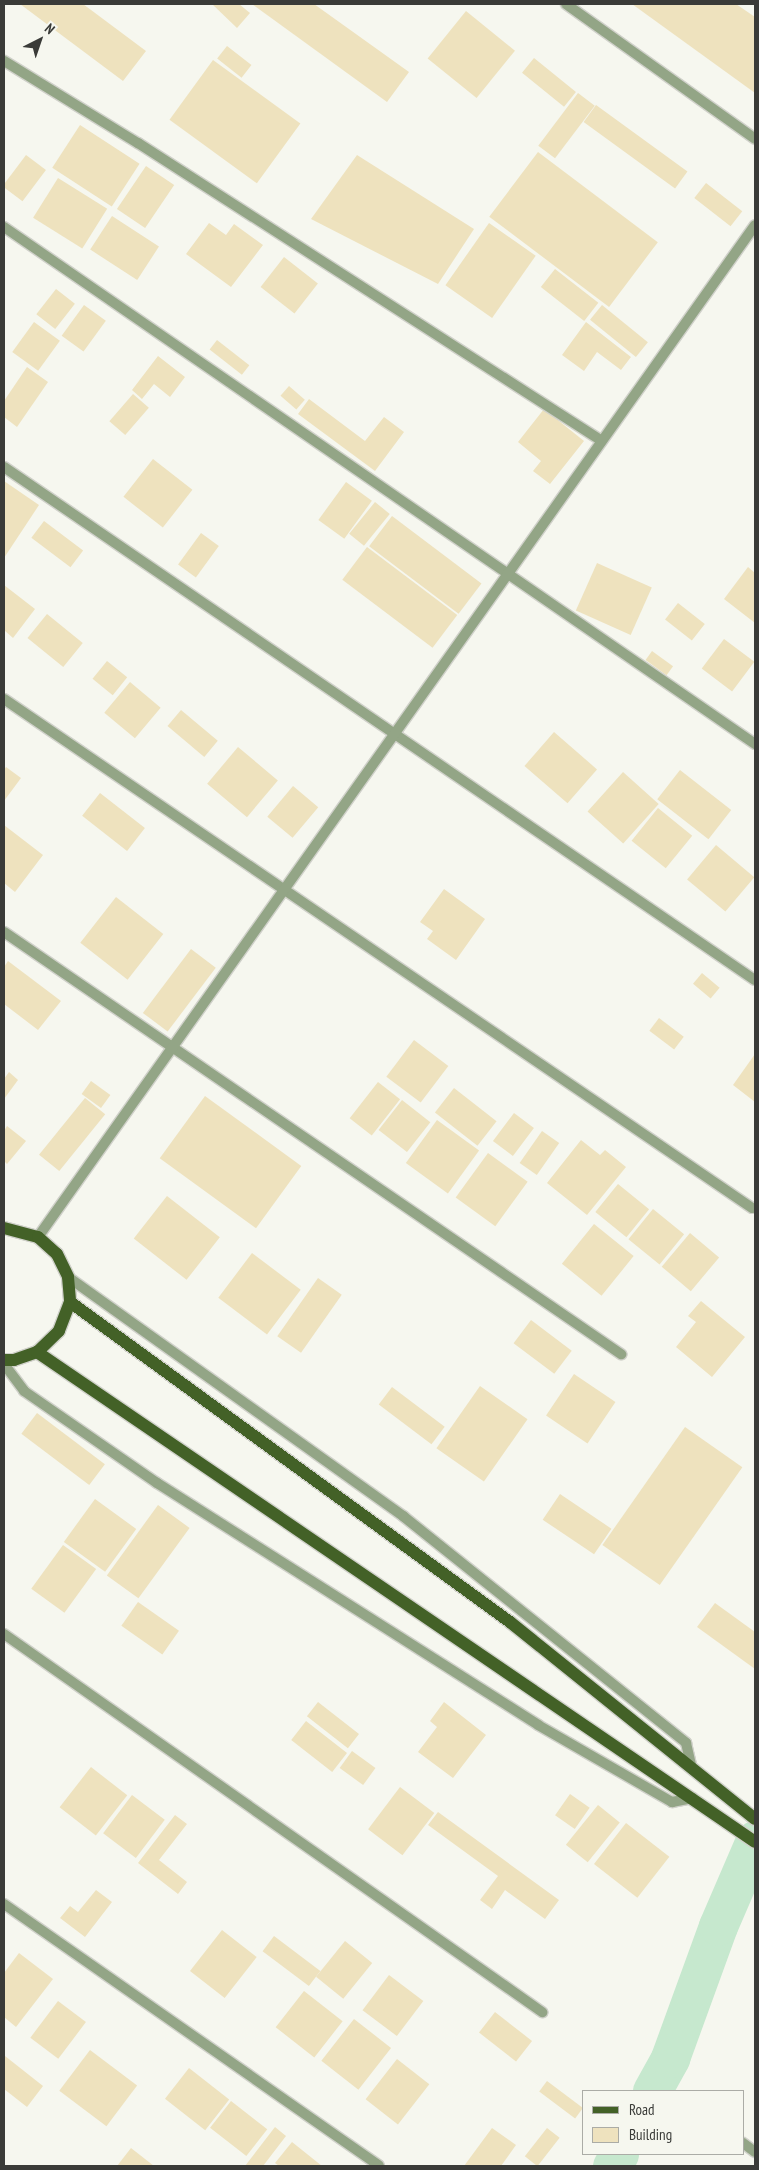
<!DOCTYPE html>
<html>
<head>
<meta charset="utf-8">
<style>
	body { margin:0 }
	#map { position:relative; width:759px; height:2170px; overflow:hidden; background:#f6f7ef; font-family:"PT Sans Narrow",sans-serif }
	div>[style] { position:absolute }
	.river>* { height:39px; margin:-19.5px; padding:0 19.5px; transform-origin:19.5px; border-radius:19.5px; background:#c6e8ce }
	.building>* { inset:0; background:#eee2be; transform-origin:0 0 }
	.roads { filter:drop-shadow(1px 0 #d0d1ca) drop-shadow(-1px 0 #d0d1ca) drop-shadow(0 1px #d0d1ca) drop-shadow(0 -1px #d0d1ca) }
	.street>* { height:10px; margin:-5px; padding:0 5px; transform-origin:5px; border-radius:5px; background:#93a586 }
	.primary>* { height:12px; margin:-6px; padding:0 6px; transform-origin:6px; border-radius:6px; background:#436127 }
	span { translate:-50% -50%; white-space:nowrap; text-align:center; line-height:1.15; -webkit-text-stroke:4px #f6f7ef; paint-order:stroke }
	.frame { position:absolute; inset:0; border:5px solid #3a3b38; pointer-events:none }
	.legend { position:absolute; left:582px; top:2090px; width:162px; height:65px; box-sizing:border-box; background:#f6f7ef; border:1px solid #abaca6; margin:0; padding:6px 9px; list-style:none; font-size:15px; color:#3a3b38 }
	.legend li { display:flex; align-items:center; gap:10px; height:25px }
	.legend b { width:25px; border:1px solid #abaca6 }
	.north { position:absolute; left:15px; top:15px; width:50px; height:50px; -webkit-text-stroke:4px #f6f7ef; paint-order:stroke; rotate:41deg; font-size:14px; font-weight:700; line-height:20px; text-align:center; color:#3a3b38 }
	.north::after { content:''; display:block; margin:auto; width:18px; height:22px; background:#3a3b38; clip-path:polygon(50% 0,100% 100%,50% 72%,0 100%) }
</style>
</head>
<body>
<div id="map">
	<div class="river">
		<i style="left:652px;top:2091px;width:38px;rotate:-61deg"></i>
		<i style="left:670px;top:2058px;width:140px;rotate:-70deg"></i>
		<i style="left:718px;top:1926px;width:94px;rotate:-66.7deg"></i>
		<i style="left:612px;top:2166px;width:14px;rotate:-60deg"></i>
	</div>
	<div class="building">
		<i style="clip-path:polygon(20px 4px,83px 4px,146px 51px,123px 81px)"></i>
		<i style="clip-path:polygon(212px 4px,239px 4px,250px 13px,237px 28px)"></i>
		<i style="clip-path:polygon(252px 4px,314px 4px,409px 72px,387px 102px)"></i>
		<i style="clip-path:polygon(632px 4px,736px 4px,755px 17px,755px 93px)"></i>
		<i style="left:466px;top:11px;width:63px;height:61px;rotate:39deg"></i>
		<i style="left:227px;top:46px;width:31px;height:16px;rotate:38deg"></i>
		<i style="left:534px;top:58px;width:54px;height:19px;rotate:39deg"></i>
		<i style="left:213px;top:60px;width:108px;height:74px;rotate:36deg"></i>
		<i style="left:578px;top:93px;width:21px;height:66px;rotate:37deg"></i>
		<i style="left:596px;top:105px;width:113px;height:21px;rotate:36deg"></i>
		<i style="left:80px;top:125px;width:71px;height:51px;rotate:33deg"></i>
		<i style="left:538px;top:152px;width:150px;height:81px;rotate:37deg"></i>
		<i style="left:26px;top:155px;width:25px;height:39px;rotate:37deg"></i>
		<i style="clip-path:polygon(357px 155px,474px 229px,438px 284px,311px 219px)"></i>
		<i style="left:146px;top:166px;width:34px;height:52px;rotate:34deg"></i>
		<i style="left:58px;top:178px;width:58px;height:47px;rotate:32deg"></i>
		<i style="left:706px;top:183px;width:46px;height:19px;rotate:38deg"></i>
		<i style="left:112px;top:216px;width:56px;height:40px;rotate:33deg"></i>
		<i style="clip-path:polygon(209px 223px,226px 235px,234px 224px,263px 245px,231px 287px,186px 254px)"></i>
		<i style="left:489px;top:223px;width:57px;height:76px;rotate:35deg"></i>
		<i style="left:284px;top:257px;width:43px;height:38px;rotate:38deg"></i>
		<i style="left:555px;top:269px;width:55px;height:23px;rotate:38deg"></i>
		<i style="left:56px;top:289px;width:24px;height:32px;rotate:38deg"></i>
		<i style="left:84px;top:305px;width:27px;height:38px;rotate:36deg"></i>
		<i style="left:602px;top:305px;width:59px;height:19px;rotate:39deg"></i>
		<i style="left:34px;top:322px;width:32px;height:37px;rotate:36deg"></i>
		<i style="clip-path:polygon(586px 322px,631px 357px,621px 370px,597px 352px,584px 371px,562px 355px)"></i>
		<i style="left:217px;top:340px;width:41px;height:12px;rotate:38deg"></i>
		<i style="clip-path:polygon(158px 356px,185px 377px,170px 397px,154px 384px,142px 399px,132px 390px)"></i>
		<i style="clip-path:polygon(27px 367px,48px 382px,17px 427px,4px 417px,4px 401px)"></i>
		<i style="left:289px;top:386px;width:21px;height:13px;rotate:41deg"></i>
		<i style="left:133px;top:394px;width:21px;height:36px;rotate:41deg"></i>
		<i style="clip-path:polygon(309px 399px,365px 441px,384px 417px,404px 432px,375px 471px,298px 414px)"></i>
		<i style="clip-path:polygon(544px 409px,584px 441px,550px 484px,533px 471px,541px 461px,518px 442px)"></i>
		<i style="left:153px;top:459px;width:50px;height:48px;rotate:38deg"></i>
		<i style="clip-path:polygon(4px 481px,39px 505px,4px 558px)"></i>
		<i style="left:346px;top:482px;width:32px;height:47px;rotate:36deg"></i>
		<i style="left:375px;top:502px;width:19px;height:41px;rotate:39deg"></i>
		<i style="left:392px;top:516px;width:112px;height:38px;rotate:37deg"></i>
		<i style="left:44px;top:521px;width:49px;height:21px;rotate:37deg"></i>
		<i style="left:201px;top:533px;width:22px;height:39px;rotate:36deg"></i>
		<i style="left:367px;top:547px;width:113px;height:41px;rotate:37deg"></i>
		<i style="left:597px;top:563px;width:60px;height:52px;rotate:24deg"></i>
		<i style="clip-path:polygon(748px 567px,755px 573px,755px 623px,724px 599px)"></i>
		<i style="clip-path:polygon(4px 585px,35px 609px,13px 638px,4px 630px)"></i>
		<i style="left:678px;top:603px;width:34px;height:21px;rotate:38deg"></i>
		<i style="left:47px;top:614px;width:46px;height:31px;rotate:39deg"></i>
		<i style="left:724px;top:639px;width:38px;height:37px;rotate:37deg"></i>
		<i style="left:652px;top:651px;width:26px;height:11px;rotate:36deg"></i>
		<i style="left:107px;top:661px;width:26px;height:23px;rotate:39deg"></i>
		<i style="left:130px;top:682px;width:40px;height:40px;rotate:40deg"></i>
		<i style="left:181px;top:710px;width:48px;height:21px;rotate:40deg"></i>
		<i style="left:554px;top:732px;width:57px;height:45px;rotate:41deg"></i>
		<i style="left:238px;top:747px;width:52px;height:48px;rotate:40deg"></i>
		<i style="clip-path:polygon(6px 767px,21px 778px,4px 801px,4px 770px)"></i>
		<i style="left:680px;top:770px;width:65px;height:37px;rotate:38deg"></i>
		<i style="left:623px;top:772px;width:48px;height:53px;rotate:42deg"></i>
		<i style="left:293px;top:786px;width:33px;height:40px;rotate:40deg"></i>
		<i style="left:100px;top:793px;width:57px;height:29px;rotate:38deg"></i>
		<i style="left:658px;top:808px;width:44px;height:42px;rotate:39deg"></i>
		<i style="clip-path:polygon(4px 825px,43px 855px,15px 892px,4px 883px)"></i>
		<i style="left:716px;top:845px;width:50px;height:45px;rotate:40deg"></i>
		<i style="clip-path:polygon(444px 889px,485px 919px,456px 960px,427px 939px,433px 931px,420px 922px)"></i>
		<i style="left:116px;top:897px;width:60px;height:58px;rotate:38deg"></i>
		<i style="left:191px;top:949px;width:31px;height:80px;rotate:37deg"></i>
		<i style="clip-path:polygon(8px 961px,61px 1001px,38px 1030px,4px 1004px,4px 967px)"></i>
		<i style="left:702px;top:973px;width:23px;height:14px;rotate:40deg"></i>
		<i style="left:659px;top:1018px;width:31px;height:16px;rotate:37deg"></i>
		<i style="left:414px;top:1040px;width:43px;height:46px;rotate:37deg"></i>
		<i style="clip-path:polygon(755px 1054px,755px 1102px,733px 1085px)"></i>
		<i style="clip-path:polygon(9px 1072px,18px 1080px,4px 1099px,4px 1079px)"></i>
		<i style="left:91px;top:1081px;width:24px;height:16px;rotate:36deg"></i>
		<i style="left:378px;top:1082px;width:28px;height:46px;rotate:38deg"></i>
		<i style="left:454px;top:1088px;width:54px;height:31px;rotate:38deg"></i>
		<i style="left:205px;top:1096px;width:119px;height:77px;rotate:36deg"></i>
		<i style="left:85px;top:1098px;width:26px;height:73px;rotate:39deg"></i>
		<i style="left:402px;top:1100px;width:36px;height:38px;rotate:38deg"></i>
		<i style="left:514px;top:1113px;width:25px;height:35px;rotate:37deg"></i>
		<i style="left:437px;top:1120px;width:52px;height:53px;rotate:36deg"></i>
		<i style="clip-path:polygon(7px 1126px,26px 1141px,7px 1164px,4px 1161px,4px 1131px)"></i>
		<i style="left:542px;top:1131px;width:21px;height:39px;rotate:35deg"></i>
		<i style="clip-path:polygon(581px 1140px,600px 1155px,605px 1150px,626px 1167px,587px 1215px,547px 1183px)"></i>
		<i style="left:488px;top:1153px;width:49px;height:55px;rotate:36deg"></i>
		<i style="left:618px;top:1184px;width:40px;height:36px;rotate:39deg"></i>
		<i style="left:167px;top:1196px;width:67px;height:54px;rotate:38deg"></i>
		<i style="left:653px;top:1209px;width:40px;height:39px;rotate:39deg"></i>
		<i style="left:594px;top:1224px;width:51px;height:51px;rotate:39deg"></i>
		<i style="left:690px;top:1233px;width:38px;height:44px;rotate:40deg"></i>
		<i style="left:252px;top:1253px;width:61px;height:56px;rotate:37deg"></i>
		<i style="left:318px;top:1278px;width:29px;height:71px;rotate:35deg"></i>
		<i style="clip-path:polygon(701px 1301px,745px 1337px,712px 1377px,676px 1347px,696px 1322px,688px 1316px)"></i>
		<i style="left:531px;top:1320px;width:51px;height:29px;rotate:37deg"></i>
		<i style="left:574px;top:1374px;width:50px;height:50px;rotate:34deg"></i>
		<i style="left:480px;top:1386px;width:58px;height:76px;rotate:35deg"></i>
		<i style="left:392px;top:1387px;width:66px;height:22px;rotate:37deg"></i>
		<i style="left:37px;top:1413px;width:85px;height:26px;rotate:37deg"></i>
		<i style="left:685px;top:1427px;width:70px;height:144px;rotate:35deg"></i>
		<i style="left:560px;top:1494px;width:62px;height:31px;rotate:34deg"></i>
		<i style="left:95px;top:1499px;width:51px;height:53px;rotate:36deg"></i>
		<i style="left:158px;top:1505px;width:39px;height:87px;rotate:36deg"></i>
		<i style="left:63px;top:1545px;width:41px;height:54px;rotate:36deg"></i>
		<i style="left:138px;top:1602px;width:50px;height:29px;rotate:35deg"></i>
		<i style="clip-path:polygon(715px 1603px,755px 1632px,755px 1669px,697px 1627px)"></i>
		<i style="left:318px;top:1702px;width:52px;height:18px;rotate:38deg"></i>
		<i style="clip-path:polygon(444px 1702px,486px 1735px,453px 1778px,418px 1752px,437px 1727px,430px 1721px)"></i>
		<i style="left:306px;top:1721px;width:52px;height:24px;rotate:38deg"></i>
		<i style="left:352px;top:1751px;width:29px;height:21px;rotate:36deg"></i>
		<i style="left:91px;top:1767px;width:46px;height:51px;rotate:38deg"></i>
		<i style="left:400px;top:1787px;width:43px;height:53px;rotate:37deg"></i>
		<i style="left:570px;top:1794px;width:24px;height:26px;rotate:35deg"></i>
		<i style="left:132px;top:1795px;width:41px;height:48px;rotate:37deg"></i>
		<i style="left:598px;top:1805px;width:28px;height:51px;rotate:39deg"></i>
		<i style="clip-path:polygon(438px 1812px,559px 1900px,545px 1919px,505px 1890px,492px 1909px,480px 1900px,498px 1876px,428px 1825px)"></i>
		<i style="clip-path:polygon(175px 1815px,187px 1824px,159px 1860px,187px 1882px,178px 1894px,138px 1863px)"></i>
		<i style="left:626px;top:1823px;width:55px;height:52px;rotate:38deg"></i>
		<i style="clip-path:polygon(96px 1890px,112px 1902px,85px 1937px,60px 1918px,70px 1906px,78px 1912px)"></i>
		<i style="left:222px;top:1930px;width:44px;height:52px;rotate:38deg"></i>
		<i style="left:274px;top:1936px;width:58px;height:19px;rotate:37deg"></i>
		<i style="left:345px;top:1941px;width:35px;height:46px;rotate:39deg"></i>
		<i style="clip-path:polygon(19px 1953px,53px 1979px,16px 2027px,4px 2017px,4px 1973px)"></i>
		<i style="left:389px;top:1975px;width:43px;height:44px;rotate:37deg"></i>
		<i style="left:304px;top:1991px;width:49px;height:46px;rotate:38deg"></i>
		<i style="left:58px;top:2001px;width:35px;height:46px;rotate:37deg"></i>
		<i style="left:495px;top:2012px;width:47px;height:26px;rotate:38deg"></i>
		<i style="left:354px;top:2019px;width:47px;height:53px;rotate:38deg"></i>
		<i style="left:90px;top:2050px;width:59px;height:51px;rotate:37deg"></i>
		<i style="clip-path:polygon(5px 2056px,43px 2086px,27px 2107px,4px 2089px)"></i>
		<i style="left:397px;top:2059px;width:41px;height:51px;rotate:38deg"></i>
		<i style="left:189px;top:2068px;width:51px;height:39px;rotate:38deg"></i>
		<i style="left:547px;top:2081px;width:45px;height:13px;rotate:37deg"></i>
		<i style="left:231px;top:2101px;width:46px;height:34px;rotate:38deg"></i>
		<i style="clip-path:polygon(275px 2127px,286px 2136px,263px 2166px,245px 2166px)"></i>
		<i style="clip-path:polygon(492px 2128px,516px 2145px,501px 2166px,464px 2166px)"></i>
		<i style="left:547px;top:2128px;width:16px;height:36px;rotate:38deg"></i>
		<i style="clip-path:polygon(292px 2142px,322px 2166px,279px 2166px,275px 2163px)"></i>
		<i style="clip-path:polygon(131px 2148px,154px 2166px,117px 2166px)"></i>
	</div>
	<div class="roads">
		<div class="street">
			<i style="left:566px;top:4px;width:232px;rotate:35.5deg"></i>
			<i style="left:4px;top:61px;width:157px;rotate:31.5deg"></i>
			<i style="left:138px;top:143px;width:551px;rotate:32.71deg"></i>
			<i style="left:4px;top:227px;width:912px;rotate:34.54deg"></i>
			<i style="left:4px;top:467px;width:909px;rotate:34.34deg"></i>
			<i style="left:4px;top:699px;width:905px;rotate:34.23deg"></i>
			<i style="left:4px;top:932px;width:748px;rotate:34.37deg"></i>
			<i style="left:38px;top:1237px;width:1240px;rotate:-54.68deg"></i>
			<i style="left:68px;top:1277px;width:412px;rotate:35.5deg"></i>
			<i style="left:403px;top:1516px;width:363px;rotate:38.7deg"></i>
			<i style="left:686px;top:1743px;width:27px;rotate:77deg"></i>
			<i style="left:4px;top:1364px;width:34px;rotate:53deg"></i>
			<i style="left:24px;top:1391px;width:162px;rotate:34.7deg"></i>
			<i style="left:157px;top:1483px;width:451px;rotate:32.4deg"></i>
			<i style="left:538px;top:1725px;width:155px;rotate:29.9deg"></i>
			<i style="left:672px;top:1802px;width:21px;rotate:-11deg"></i>
			<i style="left:4px;top:1634px;width:658px;rotate:35.09deg"></i>
			<i style="left:4px;top:1904px;width:457px;rotate:34.9deg"></i>
			<i style="left:743px;top:2143px;width:15px;rotate:37deg"></i>
		</div>
		<div class="primary">
			<i style="left:4px;top:1228px;width:35px;rotate:15deg"></i>
			<i style="left:38px;top:1237px;width:25px;rotate:42deg"></i>
			<i style="left:57px;top:1254px;width:25px;rotate:64deg"></i>
			<i style="left:68px;top:1277px;width:25px;rotate:85deg"></i>
			<i style="left:70px;top:1302px;width:31px;rotate:111deg"></i>
			<i style="left:59px;top:1331px;width:30px;rotate:136deg"></i>
			<i style="left:37px;top:1352px;width:24px;rotate:161deg"></i>
			<i style="left:14px;top:1360px;width:10px;rotate:180deg"></i>
			<i style="left:70px;top:1302px;width:544px;rotate:36.03deg"></i>
			<i style="left:510px;top:1622px;width:314px;rotate:38.8deg"></i>
			<i style="left:37px;top:1352px;width:869px;rotate:34.31deg"></i>
		</div>
	</div>
	<div class="frame"></div>
	<ul class="legend">
	<li><b style="height:6px;background:#436127"></b>Road</li>
	<li><b style="height:14px;background:#eee2be"></b>Building</li>
	</ul>
	<div class="north">N</div>
</div>
</body>
</html>
